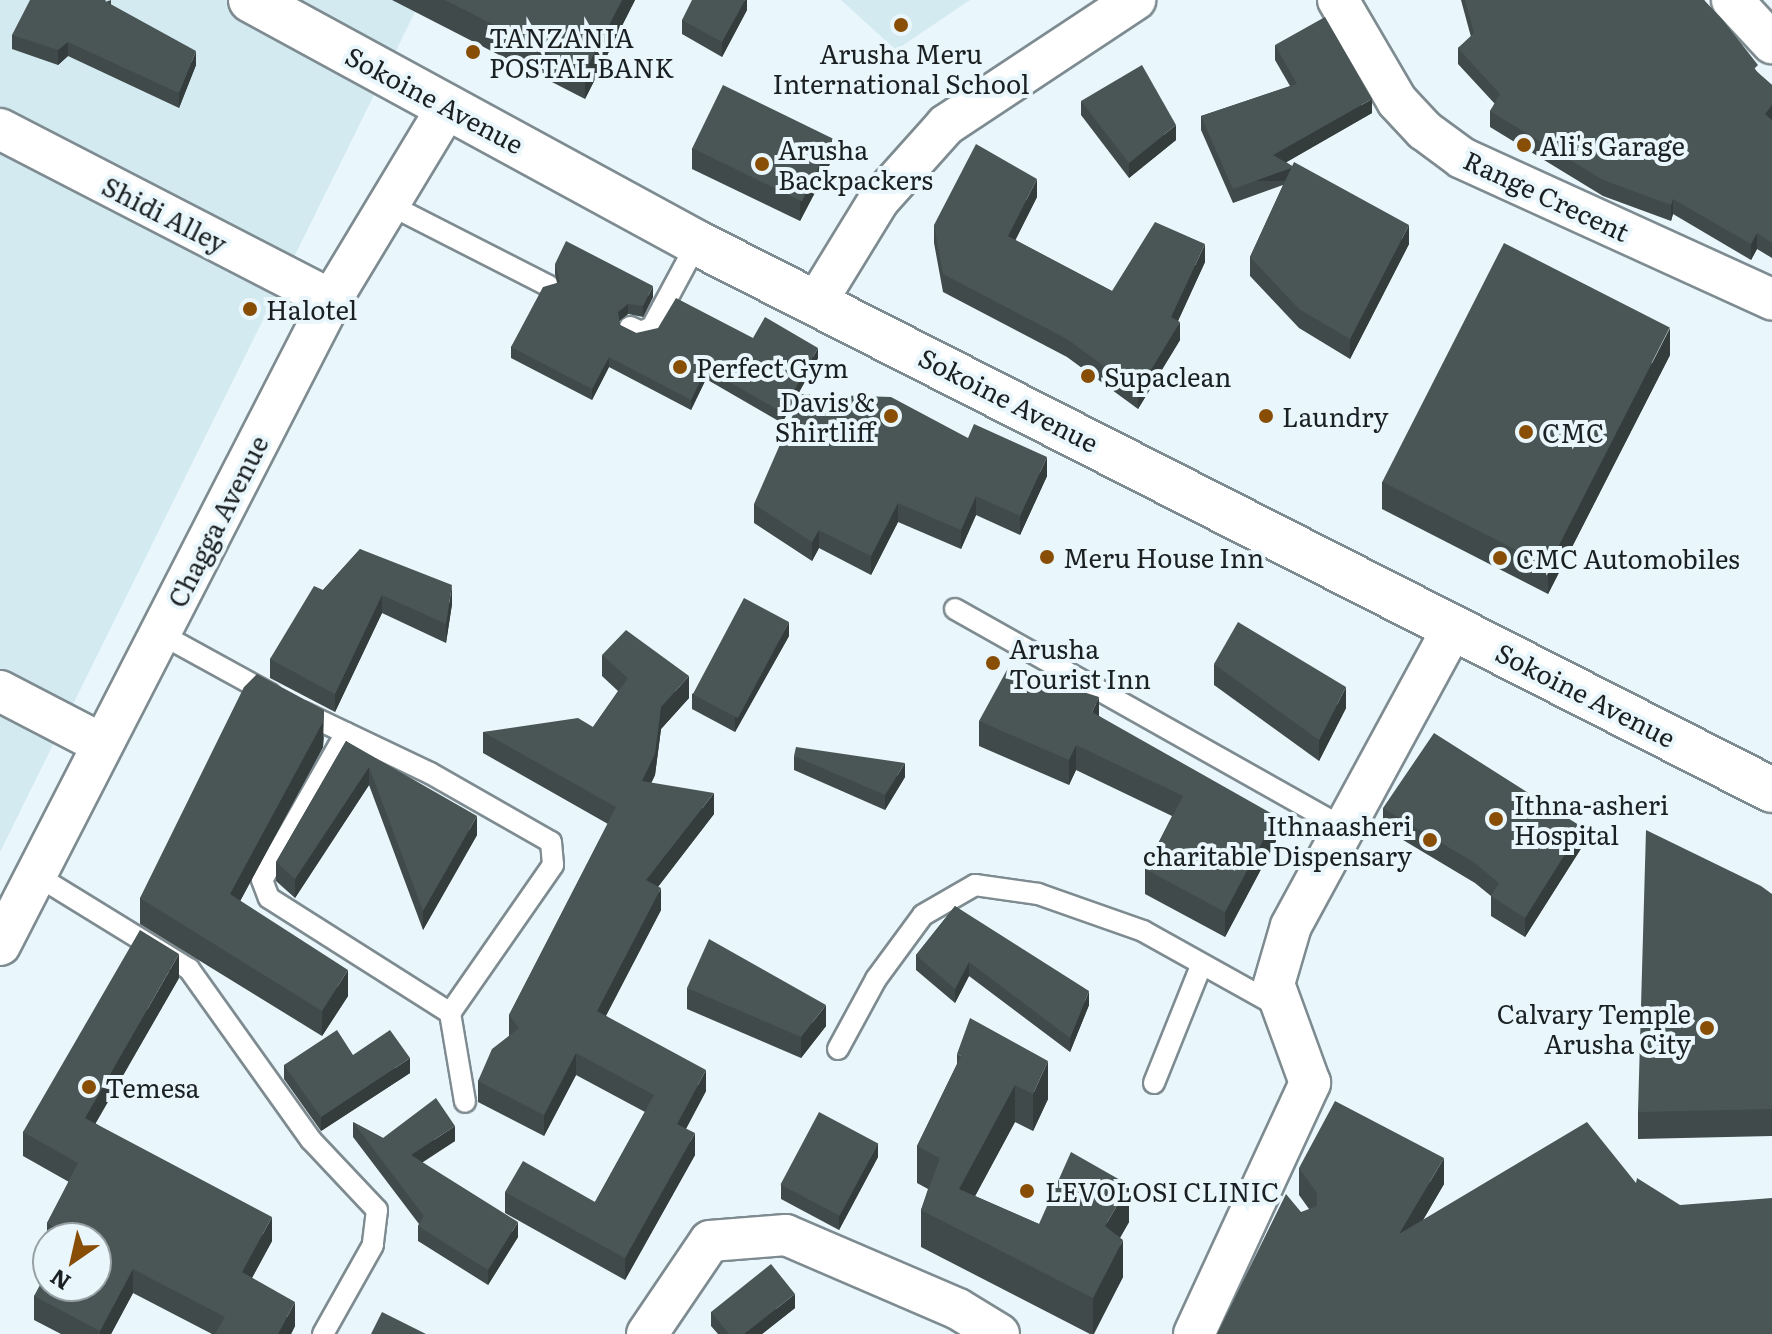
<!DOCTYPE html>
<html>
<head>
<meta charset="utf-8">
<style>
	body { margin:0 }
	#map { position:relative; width:1772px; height:1334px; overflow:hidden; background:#e9f7fc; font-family:Literata,serif }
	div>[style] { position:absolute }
	.built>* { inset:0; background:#d3eaf1 }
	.roads { filter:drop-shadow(2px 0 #7e8b90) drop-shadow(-2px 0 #7e8b90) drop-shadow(0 2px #7e8b90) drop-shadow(0 -2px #7e8b90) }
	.lane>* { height:20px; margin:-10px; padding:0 10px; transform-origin:10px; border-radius:10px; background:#fff }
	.street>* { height:40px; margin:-20px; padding:0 20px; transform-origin:20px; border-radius:20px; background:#fff }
	.primary>* { height:44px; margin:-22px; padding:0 22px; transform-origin:22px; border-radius:22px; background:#fff }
	.wall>* { inset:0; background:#404a4a }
	.shaded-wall>* { inset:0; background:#343c3c; transform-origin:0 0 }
	.building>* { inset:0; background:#4a5656; transform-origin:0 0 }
	.dots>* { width:22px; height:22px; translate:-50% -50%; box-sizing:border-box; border:4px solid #e9f7fc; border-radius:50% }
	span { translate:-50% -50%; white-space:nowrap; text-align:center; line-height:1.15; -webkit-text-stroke:8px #e9f7fc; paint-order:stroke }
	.poi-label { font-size:26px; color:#1b2022 }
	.left { translate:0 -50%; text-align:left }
	.right { translate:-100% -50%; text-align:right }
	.street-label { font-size:26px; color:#1b2022 }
	.north { position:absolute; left:32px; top:1222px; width:80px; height:80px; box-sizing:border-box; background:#e9f7fc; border:2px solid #97a1a5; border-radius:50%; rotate:214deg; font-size:22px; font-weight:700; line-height:32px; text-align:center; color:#1b2022 }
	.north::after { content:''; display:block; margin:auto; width:28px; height:36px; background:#884e06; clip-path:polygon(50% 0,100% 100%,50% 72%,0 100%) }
</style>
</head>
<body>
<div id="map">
	<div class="built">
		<i style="clip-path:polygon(0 0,421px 0,0 852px)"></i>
		<i style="clip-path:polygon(841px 0,970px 0,896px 50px)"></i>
	</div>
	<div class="roads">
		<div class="lane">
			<i style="left:386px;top:203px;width:183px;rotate:27deg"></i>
			<i style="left:630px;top:327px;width:12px;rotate:24deg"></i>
			<i style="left:641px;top:332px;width:12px;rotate:-24deg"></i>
			<i style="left:652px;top:327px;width:95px;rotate:-61.8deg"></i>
			<i style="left:955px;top:609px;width:449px;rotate:29.4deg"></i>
			<i style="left:159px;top:633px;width:127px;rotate:28.8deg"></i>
			<i style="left:302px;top:712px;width:142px;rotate:25.5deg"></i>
			<i style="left:430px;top:773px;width:139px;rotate:29.7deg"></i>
			<i style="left:551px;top:842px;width:23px;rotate:85deg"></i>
			<i style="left:553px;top:865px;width:180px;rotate:124.8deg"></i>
			<i style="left:346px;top:733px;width:169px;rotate:119.7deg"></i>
			<i style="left:262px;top:880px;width:19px;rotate:69deg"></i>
			<i style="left:269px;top:898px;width:214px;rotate:32.4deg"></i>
			<i style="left:450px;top:1013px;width:90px;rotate:80.4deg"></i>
			<i style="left:36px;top:875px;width:180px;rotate:31.6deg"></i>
			<i style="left:189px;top:969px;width:210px;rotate:54.5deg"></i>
			<i style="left:311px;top:1140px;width:96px;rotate:46.7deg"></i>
			<i style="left:377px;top:1210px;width:35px;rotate:97deg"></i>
			<i style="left:373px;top:1245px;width:102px;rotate:119.3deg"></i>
			<i style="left:838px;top:1049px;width:80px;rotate:-61.5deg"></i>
			<i style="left:876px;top:979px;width:79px;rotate:-53.7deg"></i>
			<i style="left:923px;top:915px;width:60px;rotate:-30deg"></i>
			<i style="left:975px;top:885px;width:64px;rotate:8.1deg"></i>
			<i style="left:1038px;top:894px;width:111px;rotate:19.4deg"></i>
			<i style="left:1143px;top:931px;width:154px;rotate:29.1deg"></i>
			<i style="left:1154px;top:1083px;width:126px;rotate:-68.1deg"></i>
		</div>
		<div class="street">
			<i style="left:1338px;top:0;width:117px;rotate:59.7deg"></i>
			<i style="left:1397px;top:101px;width:40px;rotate:47deg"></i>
			<i style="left:1424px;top:130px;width:47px;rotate:36.4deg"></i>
			<i style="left:1462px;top:158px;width:341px;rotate:24.5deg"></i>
			<i style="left:1732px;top:0;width:59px;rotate:47.1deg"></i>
			<i style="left:0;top:129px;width:373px;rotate:27.3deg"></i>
			<i style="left:817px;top:301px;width:119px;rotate:-58.5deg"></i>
			<i style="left:879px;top:200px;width:101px;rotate:-48.2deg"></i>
			<i style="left:946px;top:125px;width:227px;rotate:-33.5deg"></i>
			<i style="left:0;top:691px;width:115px;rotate:27.5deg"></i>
			<i style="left:0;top:945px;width:725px;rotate:-62.83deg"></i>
			<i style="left:331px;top:300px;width:227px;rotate:-58.9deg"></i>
			<i style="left:647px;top:1334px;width:112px;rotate:-55.9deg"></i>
			<i style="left:710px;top:1241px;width:76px;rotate:-4.5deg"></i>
			<i style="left:786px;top:1235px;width:187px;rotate:23.3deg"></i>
			<i style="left:958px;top:1309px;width:48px;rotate:31.4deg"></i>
			<i style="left:1194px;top:1334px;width:277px;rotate:-65.2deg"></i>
			<i style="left:1310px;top:1083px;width:105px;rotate:-110deg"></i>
			<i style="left:1274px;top:984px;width:60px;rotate:-73.7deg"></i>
			<i style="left:1291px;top:926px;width:341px;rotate:-61.5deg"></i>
		</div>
		<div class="primary">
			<i style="left:251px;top:0;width:508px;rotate:28.58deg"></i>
			<i style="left:697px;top:243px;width:1206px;rotate:26.97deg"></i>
		</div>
	</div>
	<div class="wall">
		<i style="clip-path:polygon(111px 0,111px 5px,196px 65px,179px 108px,68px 56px,58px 65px,12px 49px,12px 35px)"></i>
		<i style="clip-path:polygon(392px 0,635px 0,585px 99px)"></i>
		<i style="clip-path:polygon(747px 0,747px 10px,722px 57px,682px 34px,682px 20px)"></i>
		<i style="clip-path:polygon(1461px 0,1704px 0,1758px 73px,1772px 85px,1772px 258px,1757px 249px,1751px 260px,1673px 214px,1671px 221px,1603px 196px,1490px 127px,1490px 111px,1495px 104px,1458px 64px,1458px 48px,1471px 37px)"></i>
		<i style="clip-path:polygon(1275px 45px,1372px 113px,1286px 162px,1409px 244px,1350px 359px,1299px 328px,1250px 276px,1250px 257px,1283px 185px,1233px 203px,1201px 130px,1201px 116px,1290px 86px,1275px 60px)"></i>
		<i style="clip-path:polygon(1081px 101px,1176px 140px,1129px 178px,1081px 115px)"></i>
		<i style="clip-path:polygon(692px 148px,832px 160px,800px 221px,692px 169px)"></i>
		<i style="clip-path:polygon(1037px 197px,1015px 240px,1112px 291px,1205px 262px,1178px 321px,1180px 340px,1138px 409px,1067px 357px,943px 292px,934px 243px,934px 225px)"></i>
		<i style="clip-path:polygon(555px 264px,653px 297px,643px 317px,628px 314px,619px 321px,620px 325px,636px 333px,753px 338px,818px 358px,782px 423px,706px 379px,691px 410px,609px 367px,592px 400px,511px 358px,511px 347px,557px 283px,555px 274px)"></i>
		<i style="clip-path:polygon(1670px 355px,1548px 594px,1382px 509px,1382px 482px)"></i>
		<i style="clip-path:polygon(968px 438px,1047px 476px,1020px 535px,976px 515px,961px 549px,898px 522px,871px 575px,819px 548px,812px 561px,754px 523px,754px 504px)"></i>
		<i style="clip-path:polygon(360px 549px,452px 604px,446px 643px,382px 613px,335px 712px,270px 678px,270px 659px,323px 590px)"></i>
		<i style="clip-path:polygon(789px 636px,735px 732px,692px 709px,692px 694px)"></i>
		<i style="clip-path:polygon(602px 655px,689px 698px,661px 729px,655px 775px,651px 783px,714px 814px,658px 887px,661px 910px,606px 1016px,706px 1091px,686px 1129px,695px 1155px,625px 1280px,505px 1213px,505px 1192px,595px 1202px,645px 1112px,576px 1075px,544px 1136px,478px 1102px,478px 1081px,509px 1036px,509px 1015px,608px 824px,483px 753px,483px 732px,593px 727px,618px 691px,602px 676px)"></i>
		<i style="clip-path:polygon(1214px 664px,1346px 708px,1319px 761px,1214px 685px)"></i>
		<i style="clip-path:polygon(1099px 716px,1276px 841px,1225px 937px,1145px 894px,1145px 869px,1172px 816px,1076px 770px,1069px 785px,979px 746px,979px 721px)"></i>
		<i style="clip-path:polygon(324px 736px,323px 747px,240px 901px,348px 996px,322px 1036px,140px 924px,140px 898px)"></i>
		<i style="clip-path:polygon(346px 741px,477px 835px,423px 930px,369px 785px,295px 898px,276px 881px,276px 862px)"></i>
		<i style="clip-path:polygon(794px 756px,905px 777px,885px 810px,794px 770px)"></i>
		<i style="clip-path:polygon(1383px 808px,1582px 847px,1525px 937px,1491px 916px,1491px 896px,1475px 883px,1383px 828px)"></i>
		<i style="clip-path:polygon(1772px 894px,1772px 1136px,1638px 1139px,1638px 1112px)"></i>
		<i style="clip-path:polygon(955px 906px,1089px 1005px,1070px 1052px,969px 976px,955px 1003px,916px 970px,916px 955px)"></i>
		<i style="clip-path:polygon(179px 978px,95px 1123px,272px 1241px,252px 1278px,295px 1326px,291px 1334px,212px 1334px,133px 1293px,111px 1334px,61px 1334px,34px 1320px,34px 1296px,96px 1238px,48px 1238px,48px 1248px,47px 1247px,47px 1223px,69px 1182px,23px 1156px,23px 1132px)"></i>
		<i style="clip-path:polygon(687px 988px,826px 1026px,801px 1058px,687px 1009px)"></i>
		<i style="clip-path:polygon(957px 1054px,1048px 1099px,1033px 1131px,1015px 1122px,975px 1196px,1039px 1224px,1129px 1222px,1120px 1238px,1123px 1277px,1094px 1334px,1090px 1334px,921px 1247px,921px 1210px,928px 1189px,917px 1183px,917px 1146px,957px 1064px)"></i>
		<i style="clip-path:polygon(353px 1055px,410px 1073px,321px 1131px,284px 1079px,284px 1065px)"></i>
		<i style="clip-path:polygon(353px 1122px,383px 1138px,455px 1141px,422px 1162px,518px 1237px,488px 1285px,418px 1241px,418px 1226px,419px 1224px,353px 1137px)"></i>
		<i style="clip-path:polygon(878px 1157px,839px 1230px,781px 1199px,781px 1185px)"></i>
		<i style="clip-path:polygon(1299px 1168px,1444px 1184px,1423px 1220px,1636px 1183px,1772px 1334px,1309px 1209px,1299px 1195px)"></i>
		<i style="clip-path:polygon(795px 1308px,762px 1334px,718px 1334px,711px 1326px,711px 1312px)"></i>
	</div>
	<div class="shaded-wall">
		<i style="clip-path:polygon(622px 0,635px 0,585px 99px,585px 71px)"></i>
		<i style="clip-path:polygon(745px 0,747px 0,747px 10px,722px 57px,722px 42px)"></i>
		<i style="clip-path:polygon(68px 42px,68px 56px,58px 65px,58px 50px)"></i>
		<i style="clip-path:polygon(196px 51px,196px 65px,179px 108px,179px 93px)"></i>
		<i style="clip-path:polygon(1372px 99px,1372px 113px,1273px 170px,1273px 155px)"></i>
		<i style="clip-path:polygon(1772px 105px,1772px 121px,1765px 114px)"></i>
		<i style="clip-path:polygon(1176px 125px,1176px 140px,1129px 178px,1129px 163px)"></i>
		<i style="clip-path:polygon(832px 139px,832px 160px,800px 221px,800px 200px)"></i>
		<i style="left:1294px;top:167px;width:14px;height:65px;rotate:90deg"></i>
		<i style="clip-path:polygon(1037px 179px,1037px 197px,1008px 255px,1008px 236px)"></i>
		<i style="clip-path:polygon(1673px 199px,1673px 214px,1671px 221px,1671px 205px)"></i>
		<i style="clip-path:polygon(1409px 225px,1409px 244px,1350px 359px,1350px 339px)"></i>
		<i style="clip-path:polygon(1757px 233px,1757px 249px,1751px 260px,1751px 244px)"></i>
		<i style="clip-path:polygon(1205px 244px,1205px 262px,1171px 336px,1171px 317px)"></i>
		<i style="clip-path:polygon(653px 286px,653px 297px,643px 317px,643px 306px)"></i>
		<i style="clip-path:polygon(628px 304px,628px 314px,618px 322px,618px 312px)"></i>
		<i style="clip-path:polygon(1180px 322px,1180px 340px,1138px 409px,1138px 391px)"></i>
		<i style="clip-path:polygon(1670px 328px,1670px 355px,1548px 594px,1548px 567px)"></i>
		<i style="clip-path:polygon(818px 348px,818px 358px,782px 423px,782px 412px)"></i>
		<i style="clip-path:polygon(609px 357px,609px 367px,592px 400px,592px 389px)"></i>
		<i style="clip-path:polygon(706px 369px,706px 379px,691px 410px,691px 400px)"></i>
		<i style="clip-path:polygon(1047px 457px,1047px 476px,1020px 535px,1020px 516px)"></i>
		<i style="clip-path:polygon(976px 496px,976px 515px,961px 549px,961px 530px)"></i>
		<i style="clip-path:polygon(898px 503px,898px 522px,871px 575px,871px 556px)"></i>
		<i style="clip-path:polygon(819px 530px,819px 548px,812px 561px,812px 542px)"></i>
		<i style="clip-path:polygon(452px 585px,452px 604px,446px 643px,446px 624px)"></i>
		<i style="clip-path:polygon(382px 595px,382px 613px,335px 712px,335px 694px)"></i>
		<i style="clip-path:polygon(789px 622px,789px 636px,735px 732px,735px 718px)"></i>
		<i style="clip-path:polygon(689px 676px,689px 698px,661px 729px,655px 775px,642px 803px,642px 781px,661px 707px)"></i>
		<i style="clip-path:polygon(1346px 687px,1346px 708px,1319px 761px,1319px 740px)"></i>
		<i style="clip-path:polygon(1099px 697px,1099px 722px,1092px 712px)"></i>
		<i style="clip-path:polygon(324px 710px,323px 747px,230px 920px,230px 894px)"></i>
		<i style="clip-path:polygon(1076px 745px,1076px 770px,1069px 785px,1069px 760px)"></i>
		<i style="clip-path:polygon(905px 763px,905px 777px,885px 810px,885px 795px)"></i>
		<i style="clip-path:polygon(369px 767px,369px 785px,295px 898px,295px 879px)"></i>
		<i style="clip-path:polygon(714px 793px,714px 814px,646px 902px,646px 880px)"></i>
		<i style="clip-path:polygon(477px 816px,477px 835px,423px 930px,423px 911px)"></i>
		<i style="clip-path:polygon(1276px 816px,1276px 841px,1225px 937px,1225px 912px)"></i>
		<i style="clip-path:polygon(1582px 827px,1582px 847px,1525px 937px,1525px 918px)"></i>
		<i style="clip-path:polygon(661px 888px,661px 910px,597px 1032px,597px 1011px)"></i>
		<i style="clip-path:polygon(179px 954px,179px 978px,85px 1142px,85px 1118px)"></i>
		<i style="clip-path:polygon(969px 962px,969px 976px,955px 1003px,955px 989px)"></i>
		<i style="clip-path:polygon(348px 970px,348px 996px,322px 1036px,322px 1011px)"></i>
		<i style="clip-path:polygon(1089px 991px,1089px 1005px,1070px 1052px,1070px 1038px)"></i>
		<i style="clip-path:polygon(826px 1005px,826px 1026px,801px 1058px,801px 1037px)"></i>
		<i style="clip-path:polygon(576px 1053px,576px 1075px,544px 1136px,544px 1115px)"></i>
		<i style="clip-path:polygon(410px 1058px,410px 1073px,321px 1131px,321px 1117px)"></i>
		<i style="clip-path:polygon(1048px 1061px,1048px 1099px,1033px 1131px,1033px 1094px)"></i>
		<i style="clip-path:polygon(706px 1070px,706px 1091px,677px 1145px,677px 1124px)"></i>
		<i style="clip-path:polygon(1015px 1085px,1015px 1122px,959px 1226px,959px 1189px)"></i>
		<i style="clip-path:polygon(455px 1126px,455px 1141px,411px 1170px,411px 1155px)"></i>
		<i style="clip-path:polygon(695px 1133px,695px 1155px,625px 1280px,625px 1258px)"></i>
		<i style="clip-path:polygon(878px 1143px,878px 1157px,839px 1230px,839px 1216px)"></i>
		<i style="clip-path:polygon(1444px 1158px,1444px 1184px,1399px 1261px,1399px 1234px)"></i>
		<i style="clip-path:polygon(1129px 1185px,1129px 1222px,1105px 1263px,1105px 1226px)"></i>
		<i style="clip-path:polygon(272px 1217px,272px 1241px,242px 1296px,242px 1272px)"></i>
		<i style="clip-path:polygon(518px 1222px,518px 1237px,488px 1285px,488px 1270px)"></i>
		<i style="clip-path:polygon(1123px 1240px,1123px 1277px,1093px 1334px,1093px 1298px)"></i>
		<i style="clip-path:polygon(133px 1269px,133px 1293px,111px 1334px,100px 1334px,100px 1331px)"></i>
		<i style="clip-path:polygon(795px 1294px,795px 1308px,762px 1334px,744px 1334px)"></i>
		<i style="clip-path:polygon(295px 1302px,295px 1326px,291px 1334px,278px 1334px)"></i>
	</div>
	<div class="building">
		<i style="clip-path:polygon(30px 0,106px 0,105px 1px,196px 51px,179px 93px,68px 42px,58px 50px,12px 35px)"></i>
		<i style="clip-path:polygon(445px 0,622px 0,585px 71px)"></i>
		<i style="clip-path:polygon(692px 0,745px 0,722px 42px,682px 20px)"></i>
		<i style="clip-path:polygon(1465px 0,1704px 0,1722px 19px,1758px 65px,1754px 69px,1772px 85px,1772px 105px,1765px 114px,1772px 120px,1772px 243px,1757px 233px,1751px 244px,1673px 199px,1671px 205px,1603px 180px,1490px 111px,1500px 94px,1458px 48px,1474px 33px)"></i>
		<i style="clip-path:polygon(1325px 17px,1372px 99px,1273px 155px,1292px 166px,1291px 168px,1233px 189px,1201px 116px,1297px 84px,1275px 45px)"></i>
		<i style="clip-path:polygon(1142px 65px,1176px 125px,1129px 163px,1081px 101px)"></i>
		<i style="left:723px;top:85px;width:122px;height:70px;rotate:26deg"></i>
		<i style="clip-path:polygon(976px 144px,1037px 179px,1008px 236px,1112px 291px,1155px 222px,1205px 244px,1171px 317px,1180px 322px,1138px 391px,1067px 339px,943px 274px,934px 225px)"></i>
		<i style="clip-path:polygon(1294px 162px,1409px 225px,1350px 339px,1299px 309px,1250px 257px)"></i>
		<i style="clip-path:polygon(566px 241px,653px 286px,643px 306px,628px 304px,618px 312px,620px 325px,636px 333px,658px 328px,676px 298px,753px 338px,765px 317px,818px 348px,782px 412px,706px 369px,691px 400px,609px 357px,592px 389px,511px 347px,543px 287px,560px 282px,555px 264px)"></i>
		<i style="left:1504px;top:243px;width:186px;height:268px;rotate:27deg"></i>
		<i style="clip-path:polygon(802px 394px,891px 397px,968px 438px,974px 424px,1047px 457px,1020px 516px,976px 496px,961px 530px,898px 503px,871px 556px,819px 530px,812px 542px,754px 504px)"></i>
		<i style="clip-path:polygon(360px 549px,452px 585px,446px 624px,382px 595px,335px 694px,270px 659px,314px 586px,323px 590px)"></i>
		<i style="left:744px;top:598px;width:51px;height:109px;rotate:28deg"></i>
		<i style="clip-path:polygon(1238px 622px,1346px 687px,1319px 740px,1214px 664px)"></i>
		<i style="clip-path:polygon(626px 630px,689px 676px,661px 707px,655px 754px,642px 781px,714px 793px,646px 880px,661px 888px,597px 1011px,706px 1070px,677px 1124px,695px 1133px,625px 1258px,505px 1192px,523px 1161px,595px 1202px,654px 1095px,576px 1053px,544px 1115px,478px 1081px,492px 1049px,519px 1028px,509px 1015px,616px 807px,483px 732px,578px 718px,593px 727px,628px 678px,602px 655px)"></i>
		<i style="clip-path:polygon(1008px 668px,1099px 697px,1092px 712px,1276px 816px,1225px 912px,1145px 869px,1183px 796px,1076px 745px,1069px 760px,979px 721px)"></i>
		<i style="clip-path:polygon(257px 674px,324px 710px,323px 722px,230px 894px,348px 970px,322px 1011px,140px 898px,244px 687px)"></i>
		<i style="clip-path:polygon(1434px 733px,1582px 827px,1525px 918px,1491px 896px,1499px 883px,1475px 863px,1383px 808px)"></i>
		<i style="clip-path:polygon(346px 741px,477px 816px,423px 911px,369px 767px,295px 879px,276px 862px)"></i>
		<i style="clip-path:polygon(796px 747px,905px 763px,885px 795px,794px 756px)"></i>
		<i style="clip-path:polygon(1646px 830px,1761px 886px,1772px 894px,1772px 1109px,1638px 1112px)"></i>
		<i style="clip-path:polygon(955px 906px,1089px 991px,1070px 1038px,969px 962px,955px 989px,916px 955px)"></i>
		<i style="clip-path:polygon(140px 930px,179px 954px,85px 1118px,272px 1217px,242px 1272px,295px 1302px,278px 1334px,215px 1334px,225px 1317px,133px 1269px,100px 1331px,34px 1296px,48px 1270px,48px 1286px,96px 1286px,96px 1238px,65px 1238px,67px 1234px,47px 1223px,78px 1163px,23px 1132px)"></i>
		<i style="clip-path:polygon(709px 939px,826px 1005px,801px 1037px,687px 988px)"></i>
		<i style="clip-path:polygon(970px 1018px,1048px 1061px,1033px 1094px,1015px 1085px,959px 1189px,1039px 1224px,1071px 1152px,1129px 1185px,1105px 1226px,1123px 1240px,1093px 1298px,921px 1210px,940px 1158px,917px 1146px,961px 1056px,957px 1054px)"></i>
		<i style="clip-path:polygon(337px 1030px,353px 1055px,390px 1030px,410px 1058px,321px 1117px,284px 1065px)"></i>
		<i style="clip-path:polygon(436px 1098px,455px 1126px,411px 1155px,518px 1222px,488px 1270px,418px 1226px,424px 1216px,353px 1122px,383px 1138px)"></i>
		<i style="clip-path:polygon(1335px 1101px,1444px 1158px,1399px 1234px,1587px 1122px,1636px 1183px,1637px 1178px,1680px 1205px,1772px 1198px,1772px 1334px,1217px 1334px,1286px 1194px,1301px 1212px,1317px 1206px,1317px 1193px,1299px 1168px)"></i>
		<i style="left:819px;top:1112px;width:67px;height:82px;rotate:28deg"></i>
		<i style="clip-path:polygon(771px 1264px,795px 1294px,744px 1334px,729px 1334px,711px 1312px)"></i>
		<i style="clip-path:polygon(382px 1312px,426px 1334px,371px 1334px)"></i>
	</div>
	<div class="dots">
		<i style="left:901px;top:25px;background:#884e06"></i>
		<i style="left:473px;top:52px;background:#884e06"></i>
		<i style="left:1524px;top:145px;background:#884e06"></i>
		<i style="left:762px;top:164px;background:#884e06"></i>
		<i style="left:250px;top:309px;background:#884e06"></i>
		<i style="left:680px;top:367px;background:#884e06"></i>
		<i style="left:1088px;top:376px;background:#884e06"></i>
		<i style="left:891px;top:416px;background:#884e06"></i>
		<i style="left:1266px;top:416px;background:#884e06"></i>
		<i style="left:1526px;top:432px;background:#884e06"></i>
		<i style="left:1047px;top:557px;background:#884e06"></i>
		<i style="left:1500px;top:558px;background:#884e06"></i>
		<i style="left:993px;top:663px;background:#884e06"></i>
		<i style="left:1496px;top:819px;background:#884e06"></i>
		<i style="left:1430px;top:840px;background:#884e06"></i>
		<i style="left:1707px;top:1028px;background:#884e06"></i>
		<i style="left:89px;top:1087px;background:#884e06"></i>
		<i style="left:1027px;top:1191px;background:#884e06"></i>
	</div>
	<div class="poi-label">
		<span class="left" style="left:489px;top:52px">TANZANIA<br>POSTAL BANK</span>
		<span style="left:901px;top:68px">Arusha Meru<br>International School</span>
		<span class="left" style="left:1540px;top:145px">Ali's Garage</span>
		<span class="left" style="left:778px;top:164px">Arusha<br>Backpackers</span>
		<span class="left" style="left:266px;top:309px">Halotel</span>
		<span class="left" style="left:696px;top:367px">Perfect Gym</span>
		<span class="left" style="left:1104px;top:376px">Supaclean</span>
		<span class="right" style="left:875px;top:416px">Davis &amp;<br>Shirtliff</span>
		<span class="left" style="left:1282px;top:416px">Laundry</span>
		<span class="left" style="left:1542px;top:432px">CMC</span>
		<span class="left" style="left:1063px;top:557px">Meru House Inn</span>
		<span class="left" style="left:1516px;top:558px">CMC Automobiles</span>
		<span class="left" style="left:1009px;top:663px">Arusha<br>Tourist Inn</span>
		<span class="left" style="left:1514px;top:819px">Ithna-asheri<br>Hospital</span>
		<span class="right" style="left:1412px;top:840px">Ithnaasheri<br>charitable Dispensary</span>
		<span class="right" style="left:1691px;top:1028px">Calvary Temple<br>Arusha City</span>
		<span class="left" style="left:105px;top:1087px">Temesa</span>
		<span class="left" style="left:1045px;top:1191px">LEVOLOSI CLINIC</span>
	</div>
	<div class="street-label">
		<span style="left:435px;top:99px;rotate:28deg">Sokoine Avenue</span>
		<span style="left:1547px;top:195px;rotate:25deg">Range Crecent</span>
		<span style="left:165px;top:214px;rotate:27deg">Shidi Alley</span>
		<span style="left:1009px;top:399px;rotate:27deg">Sokoine Avenue</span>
		<span style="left:217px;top:521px;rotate:-63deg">Chagga Avenue</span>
		<span style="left:1586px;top:694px;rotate:27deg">Sokoine Avenue</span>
	</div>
	<div class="north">N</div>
</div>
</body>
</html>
